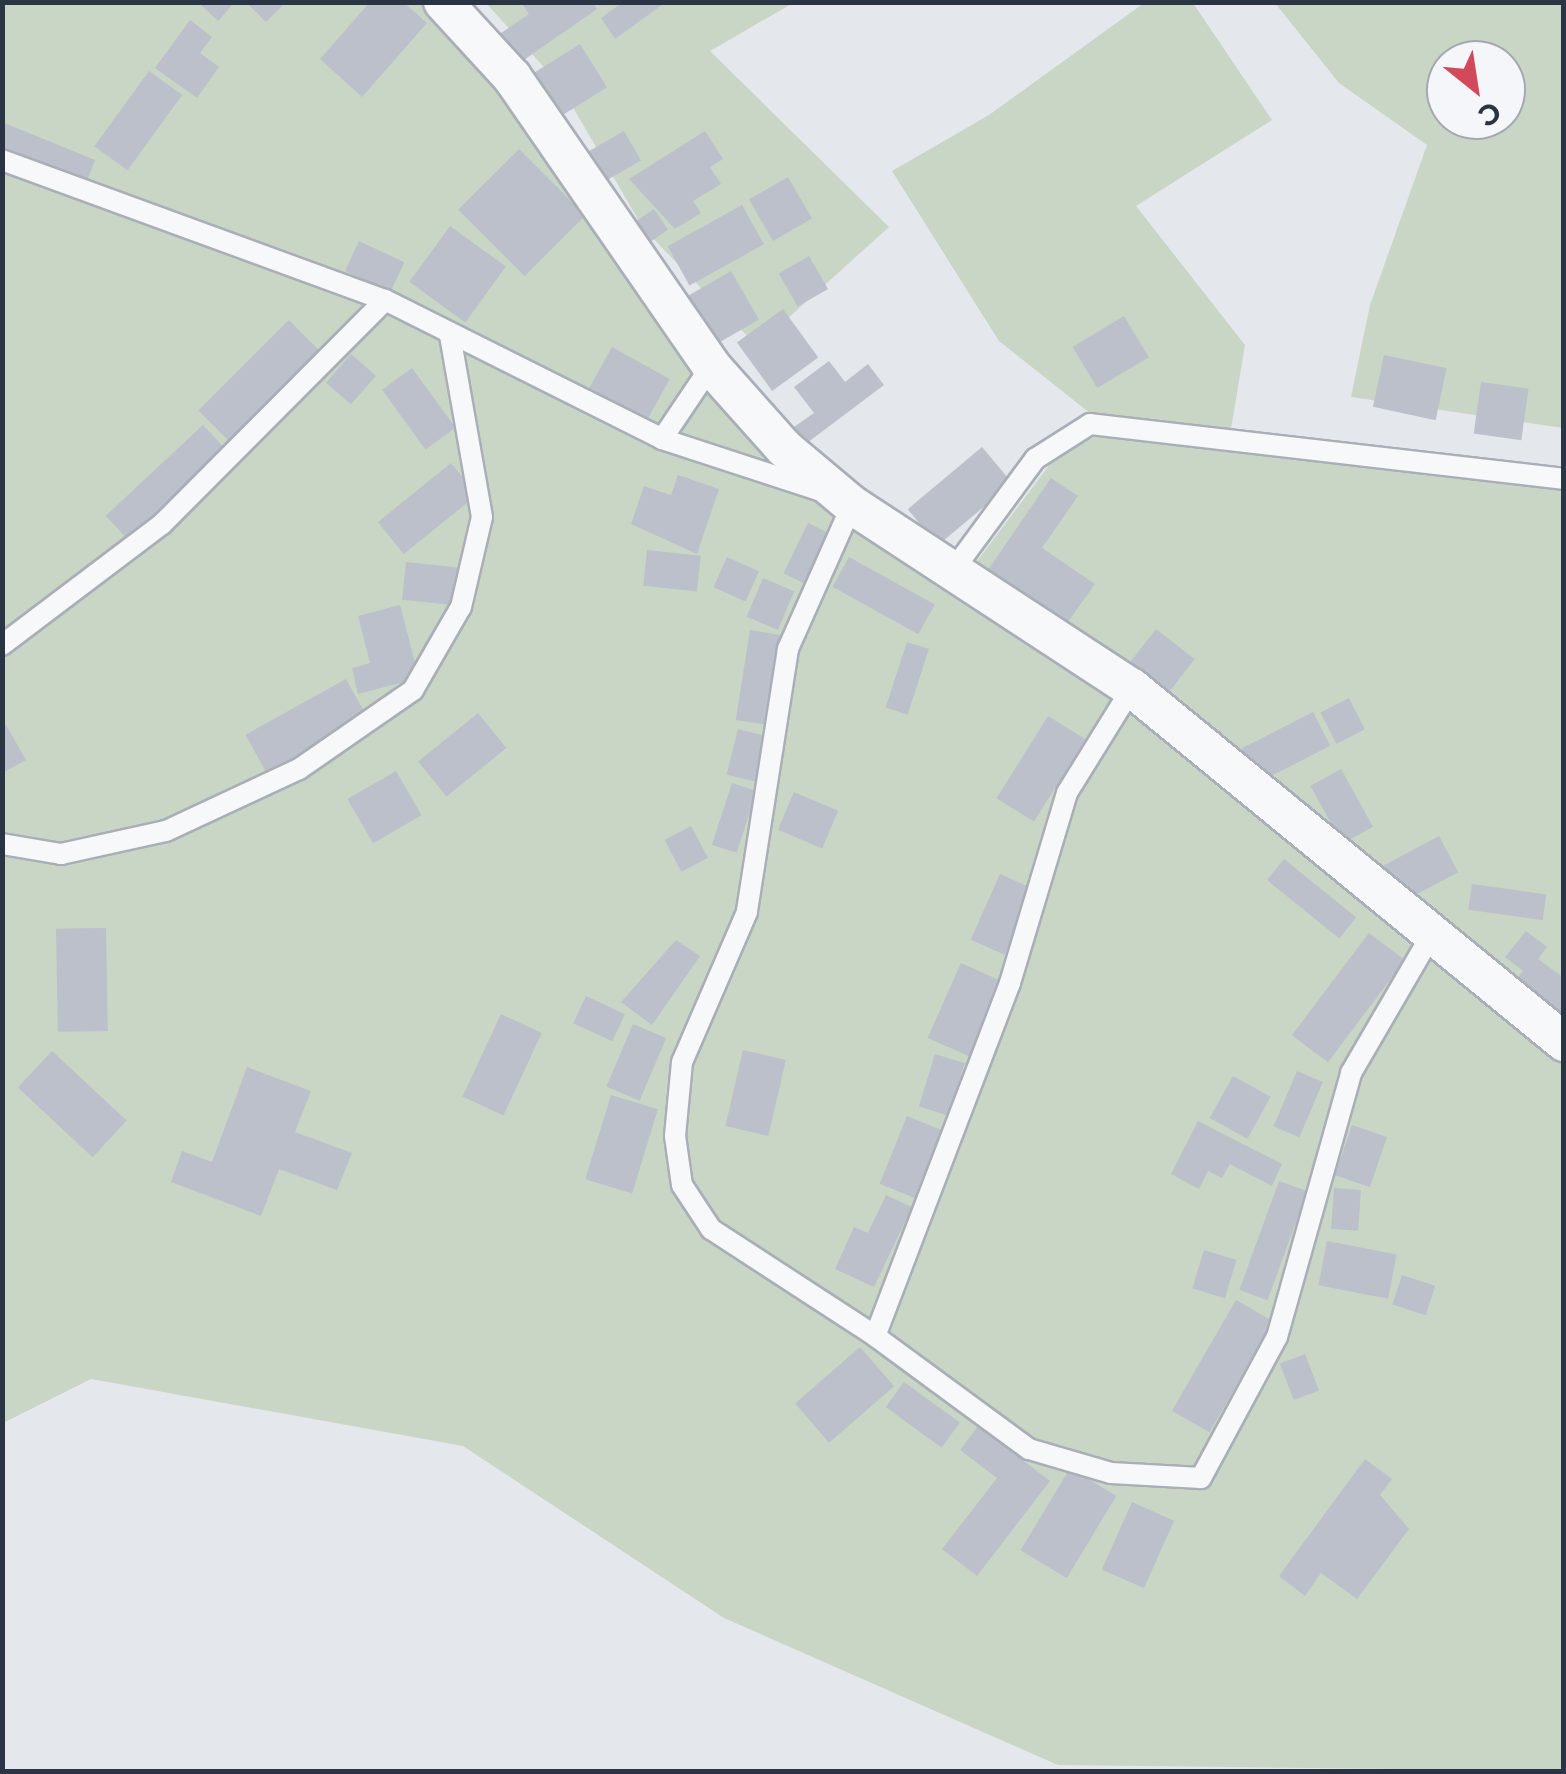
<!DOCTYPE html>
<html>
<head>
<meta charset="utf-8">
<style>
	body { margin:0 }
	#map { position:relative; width:1566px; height:1774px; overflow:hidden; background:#e4e7ec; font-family:Montserrat,sans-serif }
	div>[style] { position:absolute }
	.green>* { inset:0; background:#c9d6c5 }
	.building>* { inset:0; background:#bbc0ca; transform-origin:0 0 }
	.roads { filter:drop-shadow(2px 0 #a9aeb7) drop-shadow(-2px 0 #a9aeb7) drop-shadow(0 2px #a9aeb7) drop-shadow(0 -2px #a9aeb7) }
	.lane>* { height:20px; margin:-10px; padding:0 10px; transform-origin:10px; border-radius:10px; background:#f7f8fa }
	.street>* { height:38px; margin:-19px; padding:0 19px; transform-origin:19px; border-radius:19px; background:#f7f8fa }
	span { translate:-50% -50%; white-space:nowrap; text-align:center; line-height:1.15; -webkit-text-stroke:10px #f4f6f9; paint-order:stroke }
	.frame { position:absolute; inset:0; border:5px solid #2b3445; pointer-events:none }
	.north { position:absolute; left:1426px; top:40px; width:100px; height:100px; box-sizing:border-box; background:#f4f6f9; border:2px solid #a4a8b1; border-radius:50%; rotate:150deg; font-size:28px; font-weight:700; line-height:40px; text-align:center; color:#2b3445 }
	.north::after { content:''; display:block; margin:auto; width:35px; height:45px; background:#d1495b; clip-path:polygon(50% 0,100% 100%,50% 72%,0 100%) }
</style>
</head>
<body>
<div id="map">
	<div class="green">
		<i style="clip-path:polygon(2px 3px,436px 3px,762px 423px,960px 584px,1056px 456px,1110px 429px,999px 341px,892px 171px,989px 115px,1144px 3px,1193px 3px,1272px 120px,1136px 206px,1245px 345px,1230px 435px,1563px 483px,1563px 1771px,1058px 1765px,724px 1618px,463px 1446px,91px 1379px,3px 1423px)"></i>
		<i style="clip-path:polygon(486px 3px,793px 3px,710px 51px,889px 227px,757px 346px,643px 228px,560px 85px)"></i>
		<i style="clip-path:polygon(evenodd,1275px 3px,1563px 3px,1563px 428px,1351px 397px,1370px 305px,1427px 145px,1339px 83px,1275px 3px,1446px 60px,1506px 60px,1506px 120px,1446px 120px,1446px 60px)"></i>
	</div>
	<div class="building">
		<i style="clip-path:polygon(198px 2px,235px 2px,218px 21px)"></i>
		<i style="clip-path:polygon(246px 2px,286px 2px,266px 22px)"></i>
		<i style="clip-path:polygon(370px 2px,403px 2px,427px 23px,362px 97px,320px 59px)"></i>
		<i style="clip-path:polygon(521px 2px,592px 2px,597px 9px,508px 71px,488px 42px,529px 14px)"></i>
		<i style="clip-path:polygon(623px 2px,666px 2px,615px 39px,601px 18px)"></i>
		<i style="clip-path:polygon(190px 20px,212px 37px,200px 53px,219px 67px,197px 98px,155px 68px)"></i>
		<i style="left:580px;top:44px;width:51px;height:55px;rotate:58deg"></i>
		<i style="left:149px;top:71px;width:41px;height:93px;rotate:36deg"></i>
		<i style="clip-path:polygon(2px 122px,95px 160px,85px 186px,2px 153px)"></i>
		<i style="left:624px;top:131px;width:34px;height:43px;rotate:60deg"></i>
		<i style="clip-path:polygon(705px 131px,723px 159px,710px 167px,721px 184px,693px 201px,701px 213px,675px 229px,629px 179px)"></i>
		<i style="left:519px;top:149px;width:94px;height:86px;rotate:45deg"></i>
		<i style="left:788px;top:177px;width:48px;height:45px;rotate:60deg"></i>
		<i style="left:742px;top:205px;width:45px;height:85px;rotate:61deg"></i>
		<i style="left:654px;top:209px;width:25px;height:37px;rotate:56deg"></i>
		<i style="left:450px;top:226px;width:69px;height:69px;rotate:36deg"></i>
		<i style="left:359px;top:241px;width:50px;height:33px;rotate:25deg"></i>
		<i style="left:809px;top:256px;width:38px;height:35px;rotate:60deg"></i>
		<i style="left:731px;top:271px;width:56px;height:50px;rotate:60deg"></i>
		<i style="left:783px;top:309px;width:60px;height:57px;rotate:54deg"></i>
		<i style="left:1124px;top:316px;width:48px;height:60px;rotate:59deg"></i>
		<i style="left:289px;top:320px;width:49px;height:128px;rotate:45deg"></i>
		<i style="left:612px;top:347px;width:66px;height:48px;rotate:29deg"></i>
		<i style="left:351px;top:354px;width:33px;height:38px;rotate:41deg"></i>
		<i style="left:1384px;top:355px;width:64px;height:53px;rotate:12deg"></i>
		<i style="clip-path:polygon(829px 361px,845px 382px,868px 364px,884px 385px,807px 443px,794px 427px,814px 413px,794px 387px)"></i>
		<i style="left:412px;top:368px;width:74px;height:37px;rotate:54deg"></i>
		<i style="left:1481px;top:382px;width:48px;height:52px;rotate:8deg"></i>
		<i style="left:203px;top:425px;width:41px;height:133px;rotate:47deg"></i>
		<i style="left:982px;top:447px;width:47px;height:97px;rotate:50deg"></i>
		<i style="left:451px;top:463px;width:41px;height:94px;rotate:51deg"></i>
		<i style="clip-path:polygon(678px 475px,719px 489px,697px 554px,631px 524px,644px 486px,671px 495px)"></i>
		<i style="clip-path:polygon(1051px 478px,1078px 496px,1042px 548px,1095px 584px,1065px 626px,986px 573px)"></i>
		<i style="left:808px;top:523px;width:25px;height:56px;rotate:26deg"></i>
		<i style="left:647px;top:550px;width:54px;height:36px;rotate:6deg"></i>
		<i style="left:727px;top:557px;width:35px;height:33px;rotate:24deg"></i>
		<i style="left:849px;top:557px;width:98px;height:34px;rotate:29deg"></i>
		<i style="left:406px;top:562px;width:57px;height:38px;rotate:6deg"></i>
		<i style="left:763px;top:578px;width:34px;height:42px;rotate:23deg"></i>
		<i style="clip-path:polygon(400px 605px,419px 678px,358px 694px,352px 668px,370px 663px,358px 616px)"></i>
		<i style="left:1156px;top:629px;width:49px;height:53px;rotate:38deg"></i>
		<i style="left:750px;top:630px;width:36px;height:91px;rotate:9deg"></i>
		<i style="left:907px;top:642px;width:23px;height:69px;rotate:18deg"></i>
		<i style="left:346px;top:679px;width:47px;height:115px;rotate:61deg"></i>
		<i style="left:1349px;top:698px;width:35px;height:32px;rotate:63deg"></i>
		<i style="left:1313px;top:712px;width:38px;height:80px;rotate:63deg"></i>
		<i style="left:478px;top:713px;width:45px;height:77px;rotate:51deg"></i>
		<i style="left:1048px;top:716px;width:44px;height:97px;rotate:32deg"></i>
		<i style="clip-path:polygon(6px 725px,26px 760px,2px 773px,2px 727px)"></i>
		<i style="left:738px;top:729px;width:32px;height:47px;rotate:14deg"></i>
		<i style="left:1341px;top:769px;width:66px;height:35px;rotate:61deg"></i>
		<i style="left:396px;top:771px;width:51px;height:56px;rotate:60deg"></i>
		<i style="left:732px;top:783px;width:26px;height:65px;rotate:18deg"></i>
		<i style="left:794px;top:792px;width:48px;height:41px;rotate:23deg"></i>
		<i style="left:691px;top:826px;width:36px;height:30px;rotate:62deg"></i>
		<i style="left:1439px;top:836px;width:41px;height:69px;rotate:62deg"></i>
		<i style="left:1284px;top:859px;width:93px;height:27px;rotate:39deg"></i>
		<i style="left:1000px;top:874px;width:37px;height:72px;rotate:24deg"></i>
		<i style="left:1472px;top:884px;width:75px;height:26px;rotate:8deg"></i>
		<i style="left:106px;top:928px;width:103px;height:50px;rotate:89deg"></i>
		<i style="clip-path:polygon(1526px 931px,1547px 947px,1538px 959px,1564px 978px,1564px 1036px,1506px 993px,1523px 971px,1505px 957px)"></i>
		<i style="left:1369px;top:933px;width:45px;height:128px;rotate:37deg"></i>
		<i style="clip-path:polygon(676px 940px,700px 956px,652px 1025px,621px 1002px)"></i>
		<i style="left:961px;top:963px;width:49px;height:82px;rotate:24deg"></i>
		<i style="left:586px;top:996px;width:43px;height:30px;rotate:25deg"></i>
		<i style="left:501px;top:1014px;width:45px;height:91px;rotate:25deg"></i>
		<i style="left:633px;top:1024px;width:36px;height:68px;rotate:23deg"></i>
		<i style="left:743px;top:1050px;width:44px;height:78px;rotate:13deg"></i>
		<i style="left:52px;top:1051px;width:102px;height:50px;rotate:43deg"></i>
		<i style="left:935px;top:1054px;width:31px;height:55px;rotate:17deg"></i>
		<i style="clip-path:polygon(247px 1067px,311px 1091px,295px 1132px,352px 1153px,337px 1190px,279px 1169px,261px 1216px,171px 1182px,182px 1151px,212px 1162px)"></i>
		<i style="left:1297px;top:1071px;width:28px;height:60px;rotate:23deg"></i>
		<i style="left:1233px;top:1076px;width:43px;height:48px;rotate:29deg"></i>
		<i style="left:611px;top:1095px;width:49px;height:88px;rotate:17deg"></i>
		<i style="left:907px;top:1116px;width:38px;height:73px;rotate:22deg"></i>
		<i style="clip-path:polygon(1198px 1121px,1282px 1164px,1272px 1186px,1230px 1164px,1222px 1178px,1208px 1171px,1199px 1189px,1171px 1174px)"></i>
		<i style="left:1352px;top:1125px;width:37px;height:53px;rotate:19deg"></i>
		<i style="left:1279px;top:1181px;width:30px;height:116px;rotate:20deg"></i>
		<i style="left:1334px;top:1188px;width:27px;height:41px;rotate:4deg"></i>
		<i style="clip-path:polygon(886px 1195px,912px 1207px,874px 1287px,835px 1269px,854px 1227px,868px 1233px)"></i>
		<i style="left:1327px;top:1241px;width:71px;height:45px;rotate:11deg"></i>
		<i style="left:1204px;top:1250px;width:34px;height:40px;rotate:17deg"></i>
		<i style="left:1402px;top:1275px;width:35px;height:31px;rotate:18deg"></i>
		<i style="left:1236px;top:1300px;width:43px;height:128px;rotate:30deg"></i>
		<i style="left:860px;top:1347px;width:52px;height:86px;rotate:49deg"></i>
		<i style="left:1305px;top:1354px;width:39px;height:27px;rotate:69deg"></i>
		<i style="left:904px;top:1382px;width:69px;height:31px;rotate:36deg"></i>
		<i style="clip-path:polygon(978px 1426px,1050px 1481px,977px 1576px,942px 1549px,997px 1478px,960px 1450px)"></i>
		<i style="clip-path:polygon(1365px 1459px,1392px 1479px,1380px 1495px,1409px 1529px,1357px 1599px,1321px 1573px,1305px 1596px,1279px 1576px)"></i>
		<i style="left:1070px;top:1468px;width:54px;height:96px;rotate:31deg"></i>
		<i style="left:1132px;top:1502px;width:46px;height:74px;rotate:24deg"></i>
	</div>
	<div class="roads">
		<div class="lane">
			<i style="left:2px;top:160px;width:408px;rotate:20.1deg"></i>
			<i style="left:385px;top:300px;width:310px;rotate:26.6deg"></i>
			<i style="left:662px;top:439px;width:170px;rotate:18.1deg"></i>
			<i style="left:662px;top:439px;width:88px;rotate:-56.1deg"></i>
			<i style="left:852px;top:505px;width:158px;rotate:114deg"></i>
			<i style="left:788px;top:649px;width:266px;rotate:98.9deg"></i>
			<i style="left:747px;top:912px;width:163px;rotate:113.4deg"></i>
			<i style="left:682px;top:1062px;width:74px;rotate:95.4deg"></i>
			<i style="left:675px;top:1136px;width:49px;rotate:81.9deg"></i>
			<i style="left:682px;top:1185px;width:53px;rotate:56.6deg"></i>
			<i style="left:711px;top:1229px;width:196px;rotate:33.1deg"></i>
			<i style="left:951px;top:573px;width:142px;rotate:-53.6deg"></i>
			<i style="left:1035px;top:459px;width:65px;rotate:-32.5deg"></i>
			<i style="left:1090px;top:424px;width:477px;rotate:6.6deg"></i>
			<i style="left:2px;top:645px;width:201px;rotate:-37.1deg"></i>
			<i style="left:162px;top:524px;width:316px;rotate:-45.1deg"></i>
			<i style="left:1132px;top:688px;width:123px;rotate:121.8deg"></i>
			<i style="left:1067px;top:793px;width:198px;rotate:106.7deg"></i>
			<i style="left:1010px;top:983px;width:378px;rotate:110.9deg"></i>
			<i style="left:875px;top:1336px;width:191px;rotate:36.3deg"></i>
			<i style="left:1029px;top:1449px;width:85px;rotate:16.3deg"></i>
			<i style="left:1111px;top:1473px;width:90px;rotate:3.2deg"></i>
			<i style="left:1201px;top:1478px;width:160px;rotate:-61.7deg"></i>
			<i style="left:1277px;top:1337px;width:274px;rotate:-74.3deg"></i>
			<i style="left:1351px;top:1073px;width:163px;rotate:-59.8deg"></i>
			<i style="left:2px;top:844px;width:60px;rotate:9.6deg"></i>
			<i style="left:61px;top:854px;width:107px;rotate:-12.4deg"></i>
			<i style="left:166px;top:831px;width:147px;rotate:-25deg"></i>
			<i style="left:299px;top:769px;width:139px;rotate:-34.7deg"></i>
			<i style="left:413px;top:690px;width:96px;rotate:-60deg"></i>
			<i style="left:461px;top:607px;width:92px;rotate:-76.9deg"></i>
			<i style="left:482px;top:517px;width:185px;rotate:-100deg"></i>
		</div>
		<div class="street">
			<i style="left:443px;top:2px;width:102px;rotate:47.4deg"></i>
			<i style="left:512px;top:77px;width:351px;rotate:55.4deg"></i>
			<i style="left:711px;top:366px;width:110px;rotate:48.3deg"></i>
			<i style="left:784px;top:448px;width:89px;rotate:40deg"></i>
			<i style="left:852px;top:505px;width:334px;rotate:33.2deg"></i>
			<i style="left:1132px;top:688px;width:559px;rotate:39.33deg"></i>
		</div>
	</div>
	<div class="frame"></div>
	<div class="north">С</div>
</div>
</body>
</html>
